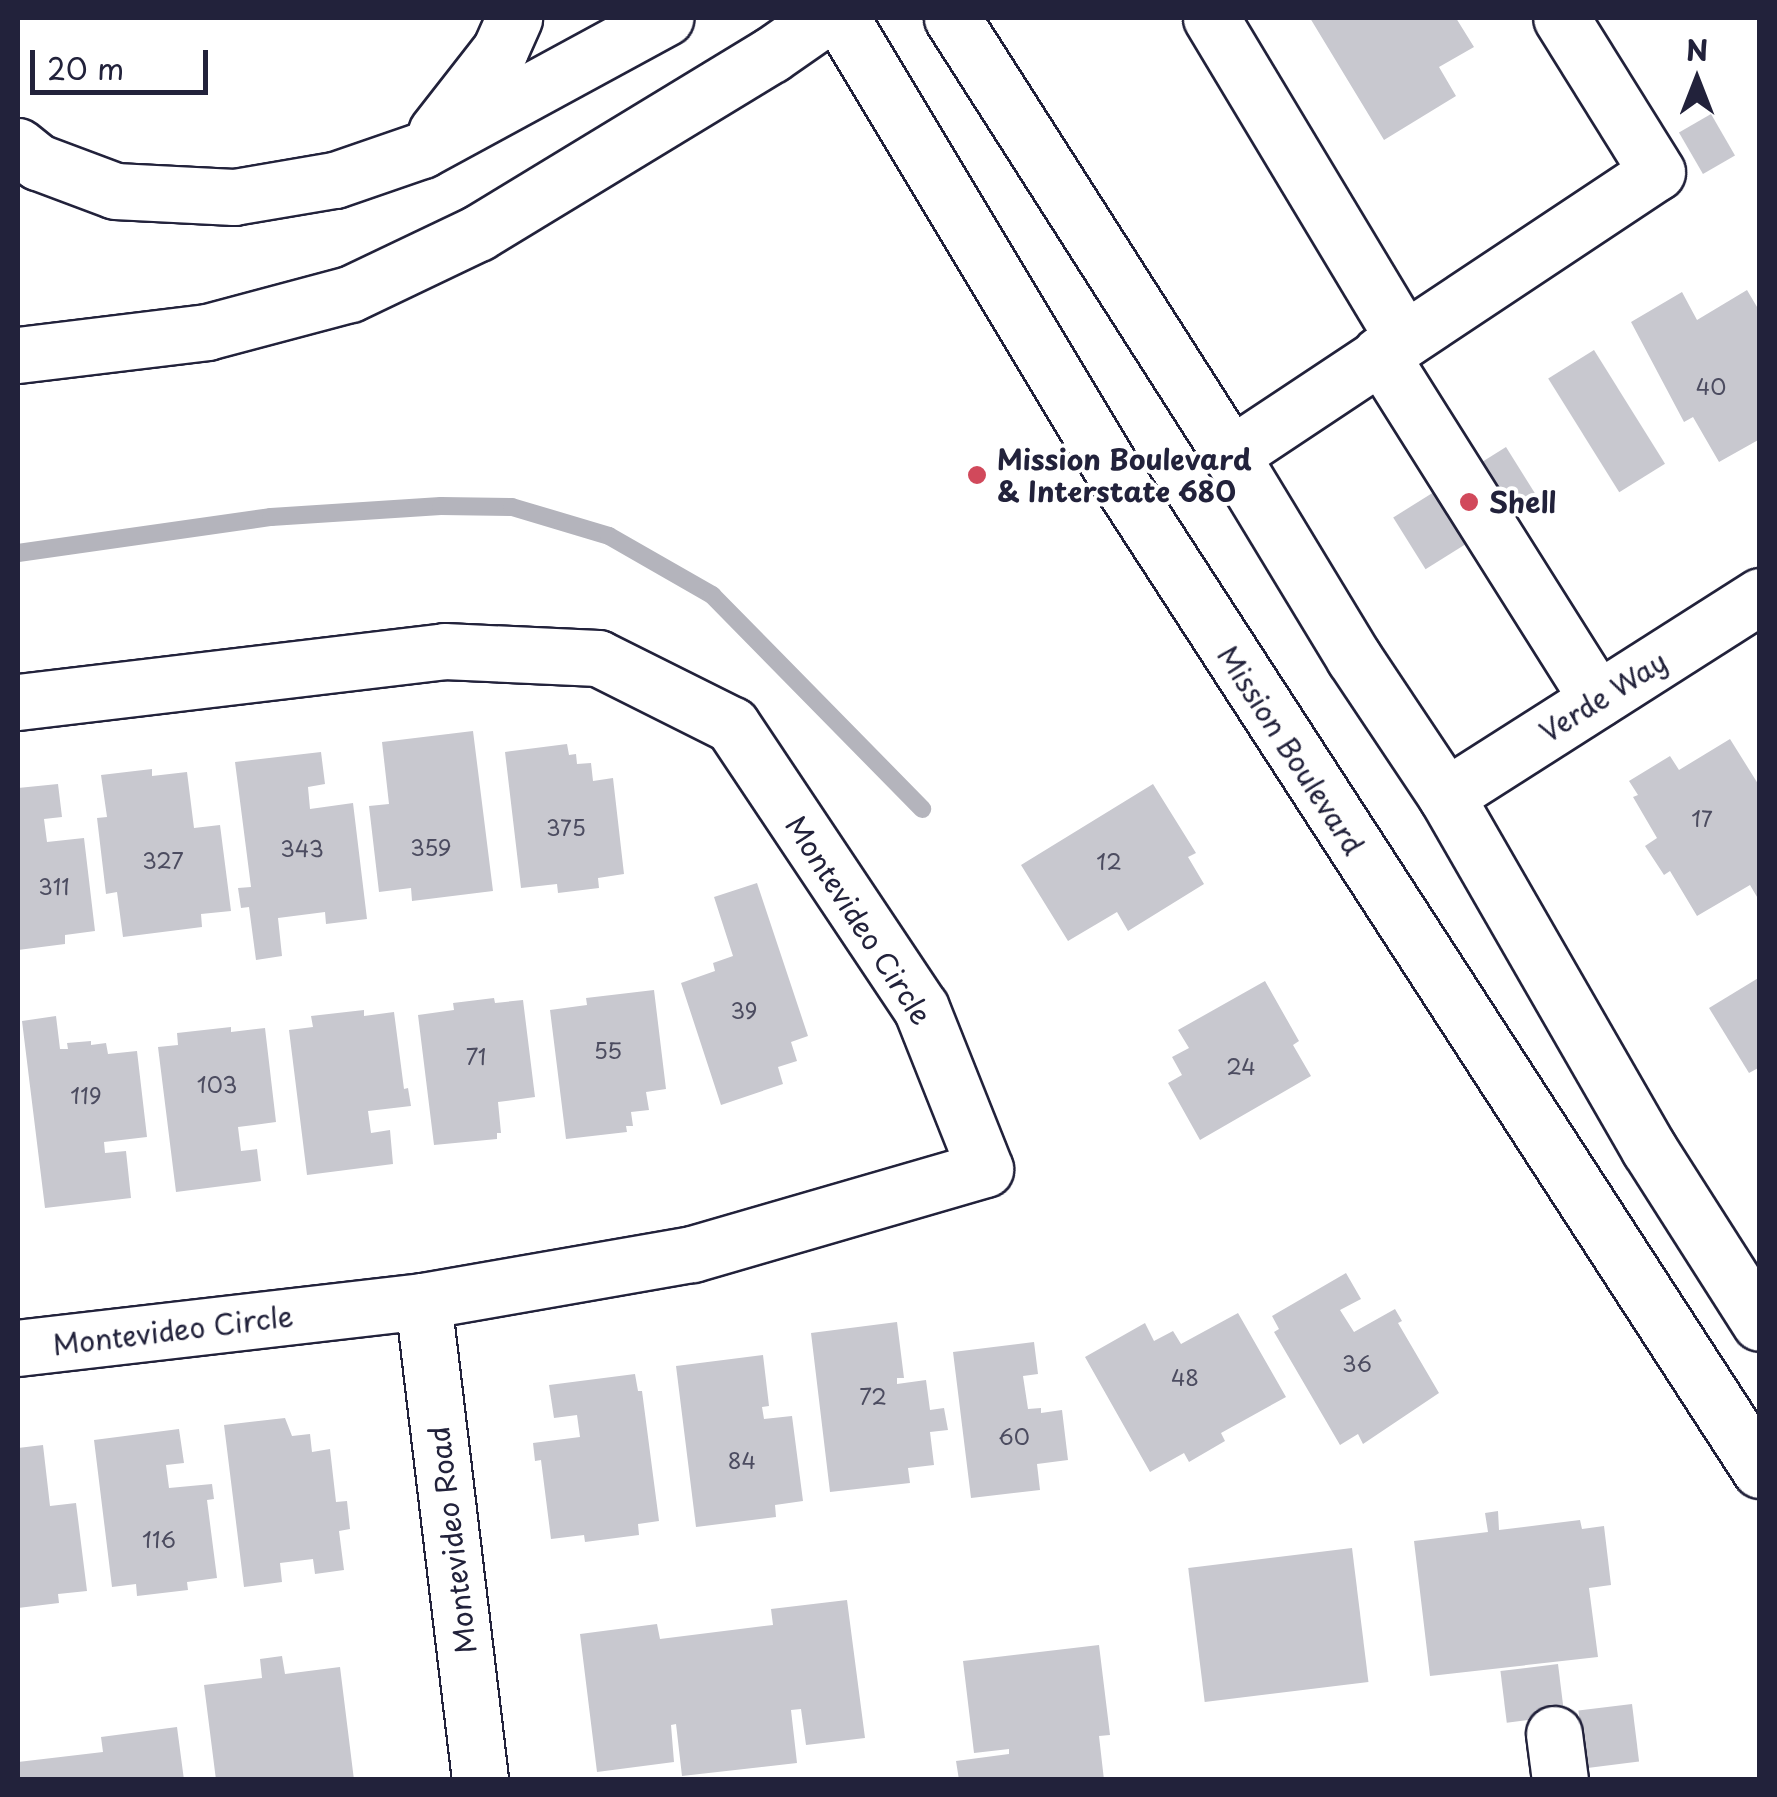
<!DOCTYPE html>
<html>
<head>
<meta charset="utf-8">
<style>
	body { margin:0 }
	#map { position:relative; width:1777px; height:1797px; overflow:hidden; background:#fff; font-family:"Playpen Sans",sans-serif }
	div>[style] { position:absolute }
	.stream>* { height:18px; margin:-9px; padding:0 9px; transform-origin:9px; border-radius:9px; background:#b4b4bc }
	.building>* { inset:0; background:#c8c8cf; transform-origin:0 0 }
	.roads { filter:drop-shadow(2px 0 #22223b) drop-shadow(-2px 0 #22223b) drop-shadow(0 2px #22223b) drop-shadow(0 -2px #22223b) }
	.minor>* { height:55px; margin:-27.5px; padding:0 27.5px; transform-origin:27.5px; border-radius:27.5px; background:#fff }
	.major>* { height:55px; margin:-27.5px; padding:0 27.5px; transform-origin:27.5px; border-radius:27.5px; background:#fff }
	.highway>* { height:55px; margin:-27.5px; padding:0 27.5px; transform-origin:27.5px; border-radius:27.5px; background:#fff }
	.dots>* { width:28px; height:28px; translate:-50% -50%; box-sizing:border-box; border:5px solid #fff; border-radius:50% }
	span { translate:-50% -50%; white-space:nowrap; text-align:center; line-height:1.15; -webkit-text-stroke:8px #fff; paint-order:stroke }
	.number-label { font-size:22px; color:#4c4c60 }
	.number-label span { -webkit-text-stroke-width:0 }
	.poi-label { font-size:28px; color:#22223b; font-weight:700 }
	.left { translate:0 -50%; text-align:left }
	.street-label { font-size:28px; color:#22223b }
	.frame { position:absolute; inset:0; border:20px solid #22223b; pointer-events:none }
	.north { position:absolute; left:1647px; top:30px; width:100px; height:100px; -webkit-text-stroke:8px #fff; paint-order:stroke; rotate:0deg; font-size:28px; font-weight:700; line-height:40px; text-align:center; color:#22223b }
	.north::after { content:''; display:block; margin:auto; width:35px; height:45px; background:#22223b; clip-path:polygon(50% 0,100% 100%,50% 72%,0 100%) }
	.scale { position:absolute; left:30px; top:50px; width:178px; height:45px; box-sizing:border-box; border:5px solid #22223b; border-top:0; padding-left:12px; font-size:30px; line-height:35px; white-space:nowrap; color:#22223b; -webkit-text-stroke:8px #fff; paint-order:stroke }
</style>
</head>
<body>
<div id="map">
	<div class="stream">
		<i style="left:18px;top:553px;width:256px;rotate:-8.1deg"></i>
		<i style="left:271px;top:517px;width:170px;rotate:-3.7deg"></i>
		<i style="left:441px;top:506px;width:71px;rotate:0.8deg"></i>
		<i style="left:512px;top:507px;width:101px;rotate:16.6deg"></i>
		<i style="left:609px;top:536px;width:119px;rotate:29.8deg"></i>
		<i style="left:712px;top:595px;width:300px;rotate:45.5deg"></i>
	</div>
	<div class="building">
		<i style="clip-path:polygon(1310px 18px,1456px 18px,1474px 47px,1439px 67px,1456px 96px,1384px 140px)"></i>
		<i style="left:1711px;top:114px;width:48px;height:37px;rotate:60deg"></i>
		<i style="clip-path:polygon(1747px 290px,1760px 312px,1760px 439px,1719px 462px,1693px 417px,1684px 422px,1631px 322px,1682px 292px,1697px 320px)"></i>
		<i style="left:1594px;top:350px;width:134px;height:54px;rotate:58deg"></i>
		<i style="left:1506px;top:447px;width:61px;height:133px;rotate:58deg"></i>
		<i style="clip-path:polygon(473px 731px,493px 891px,412px 901px,411px 888px,379px 892px,369px 806px,389px 804px,382px 742px)"></i>
		<i style="clip-path:polygon(1730px 739px,1760px 787px,1760px 902px,1750px 885px,1697px 916px,1670px 871px,1664px 875px,1645px 846px,1657px 838px,1633px 797px,1638px 795px,1629px 781px,1670px 756px,1679px 770px)"></i>
		<i style="clip-path:polygon(567px 744px,569px 755px,576px 754px,577px 764px,591px 763px,593px 781px,613px 778px,624px 874px,598px 878px,599px 888px,558px 893px,557px 884px,521px 888px,505px 752px)"></i>
		<i style="clip-path:polygon(321px 752px,325px 784px,308px 787px,310px 809px,353px 803px,367px 919px,326px 924px,325px 912px,278px 918px,282px 956px,256px 960px,249px 907px,241px 908px,238px 888px,251px 887px,235px 762px)"></i>
		<i style="clip-path:polygon(152px 769px,152px 776px,187px 772px,194px 828px,220px 825px,231px 911px,201px 914px,202px 927px,123px 937px,117px 892px,106px 894px,97px 818px,107px 817px,101px 775px)"></i>
		<i style="clip-path:polygon(58px 784px,62px 817px,44px 819px,47px 842px,84px 838px,95px 931px,65px 935px,65px 944px,18px 950px,18px 788px)"></i>
		<i style="clip-path:polygon(1153px 784px,1196px 853px,1188px 857px,1204px 884px,1128px 931px,1117px 912px,1068px 941px,1021px 865px)"></i>
		<i style="clip-path:polygon(757px 883px,808px 1036px,791px 1042px,797px 1061px,778px 1067px,783px 1084px,721px 1105px,681px 983px,715px 971px,713px 963px,733px 956px,714px 897px)"></i>
		<i style="clip-path:polygon(1760px 977px,1760px 1067px,1749px 1073px,1709px 1008px)"></i>
		<i style="clip-path:polygon(1265px 981px,1299px 1041px,1293px 1045px,1311px 1076px,1200px 1140px,1168px 1083px,1182px 1075px,1172px 1057px,1189px 1048px,1178px 1030px)"></i>
		<i style="clip-path:polygon(654px 990px,666px 1089px,646px 1092px,649px 1110px,631px 1112px,633px 1126px,626px 1126px,627px 1132px,566px 1139px,550px 1010px,587px 1005px,586px 998px)"></i>
		<i style="clip-path:polygon(494px 998px,495px 1003px,523px 1000px,535px 1097px,498px 1102px,501px 1133px,497px 1133px,497px 1139px,434px 1145px,418px 1015px,454px 1010px,453px 1003px)"></i>
		<i style="clip-path:polygon(364px 1010px,364px 1016px,394px 1012px,404px 1089px,408px 1088px,411px 1106px,368px 1111px,371px 1133px,390px 1130px,393px 1164px,307px 1175px,289px 1030px,313px 1027px,311px 1016px)"></i>
		<i style="clip-path:polygon(56px 1016px,60px 1049px,68px 1049px,67px 1043px,91px 1041px,91px 1045px,106px 1043px,108px 1054px,137px 1051px,147px 1137px,104px 1142px,105px 1153px,126px 1151px,131px 1198px,45px 1208px,22px 1021px)"></i>
		<i style="clip-path:polygon(231px 1027px,231px 1032px,265px 1028px,276px 1122px,238px 1127px,241px 1151px,257px 1149px,261px 1181px,176px 1192px,158px 1047px,178px 1045px,177px 1033px)"></i>
		<i style="clip-path:polygon(1346px 1273px,1361px 1299px,1340px 1310px,1354px 1332px,1395px 1309px,1402px 1321px,1398px 1323px,1439px 1393px,1363px 1444px,1358px 1434px,1340px 1445px,1274px 1332px,1279px 1329px,1272px 1316px)"></i>
		<i style="clip-path:polygon(1238px 1313px,1286px 1397px,1221px 1433px,1225px 1441px,1189px 1462px,1184px 1453px,1150px 1472px,1085px 1357px,1145px 1323px,1154px 1341px,1173px 1331px,1181px 1344px)"></i>
		<i style="clip-path:polygon(897px 1322px,904px 1378px,897px 1378px,897px 1384px,926px 1380px,930px 1410px,944px 1408px,948px 1430px,930px 1432px,934px 1465px,908px 1468px,910px 1483px,830px 1492px,811px 1333px)"></i>
		<i style="clip-path:polygon(1034px 1342px,1038px 1374px,1023px 1376px,1028px 1409px,1041px 1408px,1041px 1413px,1062px 1410px,1068px 1460px,1037px 1464px,1040px 1490px,971px 1498px,953px 1352px)"></i>
		<i style="clip-path:polygon(763px 1355px,769px 1406px,762px 1407px,764px 1419px,792px 1416px,803px 1501px,775px 1505px,776px 1517px,696px 1527px,676px 1366px)"></i>
		<i style="clip-path:polygon(635px 1374px,638px 1391px,642px 1391px,659px 1521px,638px 1524px,639px 1535px,585px 1542px,584px 1535px,551px 1539px,541px 1460px,535px 1461px,533px 1443px,580px 1437px,577px 1415px,554px 1418px,549px 1385px)"></i>
		<i style="clip-path:polygon(285px 1418px,292px 1436px,310px 1434px,312px 1452px,330px 1449px,336px 1502px,347px 1501px,350px 1529px,339px 1531px,344px 1570px,315px 1574px,313px 1559px,280px 1563px,282px 1582px,244px 1587px,224px 1425px)"></i>
		<i style="clip-path:polygon(179px 1429px,184px 1463px,166px 1465px,169px 1488px,212px 1484px,214px 1499px,207px 1500px,217px 1578px,187px 1582px,188px 1590px,137px 1596px,136px 1584px,112px 1587px,94px 1440px)"></i>
		<i style="clip-path:polygon(43px 1445px,50px 1506px,76px 1503px,87px 1591px,58px 1594px,59px 1603px,18px 1608px,18px 1448px)"></i>
		<i style="clip-path:polygon(1498px 1511px,1499px 1530px,1580px 1520px,1582px 1529px,1604px 1526px,1611px 1585px,1589px 1588px,1598px 1657px,1430px 1676px,1414px 1541px,1488px 1532px,1485px 1513px)"></i>
		<i style="left:1352px;top:1548px;width:135px;height:165px;rotate:83deg"></i>
		<i style="clip-path:polygon(847px 1600px,865px 1738px,806px 1745px,801px 1709px,791px 1710px,797px 1763px,682px 1776px,676px 1724px,671px 1725px,674px 1762px,597px 1772px,580px 1634px,657px 1624px,660px 1639px,773px 1625px,771px 1609px)"></i>
		<i style="clip-path:polygon(1099px 1645px,1110px 1735px,1099px 1736px,1104px 1780px,959px 1780px,956px 1761px,1009px 1754px,1009px 1749px,974px 1753px,963px 1661px)"></i>
		<i style="clip-path:polygon(282px 1656px,285px 1674px,340px 1667px,354px 1780px,216px 1780px,204px 1685px,262px 1678px,260px 1659px)"></i>
		<i style="left:1558px;top:1664px;width:52px;height:58px;rotate:83deg"></i>
		<i style="left:1632px;top:1704px;width:58px;height:54px;rotate:83deg"></i>
		<i style="clip-path:polygon(177px 1727px,184px 1780px,18px 1780px,18px 1762px,103px 1752px,101px 1737px)"></i>
	</div>
	<div class="roads">
		<div class="minor">
			<i style="left:1211px;top:18px;width:375px;rotate:59deg"></i>
			<i style="left:1380px;top:354px;width:408px;rotate:57.8deg"></i>
			<i style="left:1231px;top:455px;width:511px;rotate:-33.6deg"></i>
			<i style="left:1657px;top:172px;width:181px;rotate:-121.9deg"></i>
			<i style="left:18px;top:702px;width:429px;rotate:-6.8deg"></i>
			<i style="left:444px;top:651px;width:154px;rotate:2.6deg"></i>
			<i style="left:598px;top:658px;width:150px;rotate:26.6deg"></i>
			<i style="left:732px;top:725px;width:340px;rotate:56.3deg"></i>
			<i style="left:921px;top:1008px;width:173px;rotate:68.3deg"></i>
			<i style="left:985px;top:1169px;width:305px;rotate:163.8deg"></i>
			<i style="left:692px;top:1254px;width:273px;rotate:170.1deg"></i>
			<i style="left:423px;top:1301px;width:408px;rotate:173.4deg"></i>
			<i style="left:1446px;top:796px;width:372px;rotate:-32.5deg"></i>
			<i style="left:423px;top:1301px;width:482px;rotate:83.2deg"></i>
			<i style="left:1554px;top:1734px;width:46px;rotate:82.6deg"></i>
		</div>
		<div class="major">
			<i style="left:841px;top:18px;width:531px;rotate:59.04deg"></i>
			<i style="left:1114px;top:473px;width:1188px;rotate:57.06deg"></i>
			<i style="left:952px;top:18px;width:518px;rotate:57.44deg"></i>
			<i style="left:1231px;top:455px;width:237px;rotate:58.8deg"></i>
			<i style="left:1354px;top:658px;width:166px;rotate:56.3deg"></i>
			<i style="left:1446px;top:796px;width:407px;rotate:60.1deg"></i>
			<i style="left:1649px;top:1149px;width:206px;rotate:57.5deg"></i>
		</div>
		<div class="highway">
			<i style="left:436px;top:132px;width:104px;rotate:-52deg"></i>
			<i style="left:500px;top:50px;width:35px;rotate:-66deg"></i>
			<i style="left:18px;top:146px;width:26px;rotate:39deg"></i>
			<i style="left:38px;top:162px;width:82px;rotate:20.6deg"></i>
			<i style="left:115px;top:191px;width:119px;rotate:2.9deg"></i>
			<i style="left:234px;top:197px;width:102px;rotate:-9.6deg"></i>
			<i style="left:335px;top:180px;width:92px;rotate:-19deg"></i>
			<i style="left:422px;top:150px;width:277px;rotate:-28.5deg"></i>
			<i style="left:18px;top:355px;width:190px;rotate:-6.9deg"></i>
			<i style="left:207px;top:332px;width:148px;rotate:-14.9deg"></i>
			<i style="left:350px;top:294px;width:142px;rotate:-25.5deg"></i>
			<i style="left:478px;top:233px;width:343px;rotate:-31.3deg"></i>
			<i style="left:771px;top:55px;width:65px;rotate:-34.9deg"></i>
		</div>
	</div>
	<div class="dots">
		<i style="left:977px;top:475px;background:#d1495b"></i>
		<i style="left:1469px;top:502px;background:#d1495b"></i>
	</div>
	<div class="number-label">
		<span style="left:1711px;top:386px">40</span>
		<span style="left:1702px;top:818px">17</span>
		<span style="left:566px;top:827px">375</span>
		<span style="left:431px;top:847px">359</span>
		<span style="left:302px;top:848px">343</span>
		<span style="left:163px;top:860px">327</span>
		<span style="left:1109px;top:861px">12</span>
		<span style="left:54px;top:886px">311</span>
		<span style="left:744px;top:1010px">39</span>
		<span style="left:608px;top:1050px">55</span>
		<span style="left:476px;top:1056px">71</span>
		<span style="left:1241px;top:1066px">24</span>
		<span style="left:217px;top:1084px">103</span>
		<span style="left:86px;top:1095px">119</span>
		<span style="left:1357px;top:1363px">36</span>
		<span style="left:1185px;top:1377px">48</span>
		<span style="left:873px;top:1396px">72</span>
		<span style="left:1014px;top:1436px">60</span>
		<span style="left:742px;top:1460px">84</span>
		<span style="left:159px;top:1539px">116</span>
	</div>
	<div class="poi-label">
		<span class="left" style="left:997px;top:475px">Mission Boulevard<br>&amp; Interstate 680</span>
		<span class="left" style="left:1489px;top:502px">Shell</span>
	</div>
	<div class="street-label">
		<span style="left:1603px;top:696px;rotate:-32deg">Verde Way</span>
		<span style="left:1291px;top:750px;rotate:57deg">Mission Boulevard</span>
		<span style="left:859px;top:920px;rotate:57deg">Montevideo Circle</span>
		<span style="left:173px;top:1330px;rotate:-7deg">Montevideo Circle</span>
		<span style="left:452px;top:1540px;rotate:-97deg">Montevideo Road</span>
	</div>
	<div class="frame"></div>
	<div class="north">N</div>
	<div class="scale">20 m</div>
</div>
</body>
</html>
